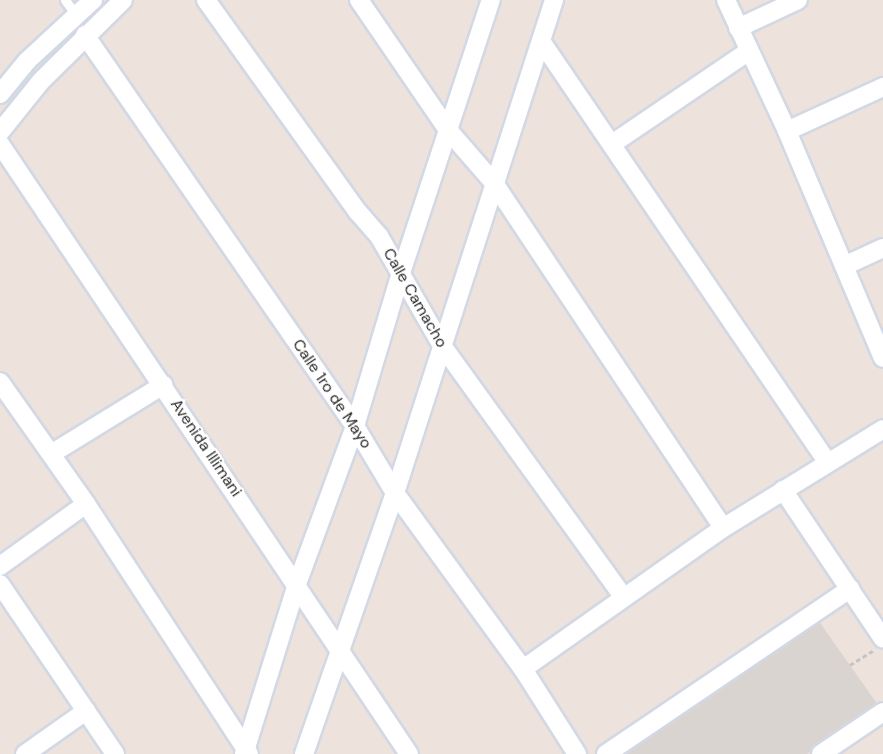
<!DOCTYPE html>
<html>
<head>
<meta charset="utf-8">
<style>
	body { margin:0 }
	#map { position:relative; width:883px; height:754px; overflow:hidden; background:#ede3dc; font-family:"DM Sans",sans-serif }
	div>[style] { position:absolute }
	.plaza>* { inset:0; background:#d9d4cf }
	.path>* { height:3px; margin-top:-1.5px; transform-origin:0; background:repeating-linear-gradient(90deg,#c4c4c4 0 4.5px,transparent 0 7.5px) }
	.roads { filter:drop-shadow(2px 0 #d2d8e4) drop-shadow(-2px 0 #d2d8e4) drop-shadow(0 2px #d2d8e4) drop-shadow(0 -2px #d2d8e4) }
	.service>* { height:9px; margin:-4.5px; padding:0 4.5px; transform-origin:4.5px; border-radius:4.5px; background:#fff }
	.minor>* { height:18px; margin:-9px; padding:0 9px; transform-origin:9px; border-radius:9px; background:#fff }
	span { translate:-50% -50%; white-space:nowrap; text-align:center; line-height:1.15; -webkit-text-stroke:4.5px #fff; paint-order:stroke }
	.street-label { font-size:16px; color:#2b2b2b }
</style>
</head>
<body>
<div id="map">
	<div class="plaza">
		<i style="clip-path:polygon(818px 620px,878px 705px,807px 754px,626px 754px)"></i>
	</div>
	<div class="path">
		<i style="left:850px;top:665px;width:28px;rotate:-32deg"></i>
	</div>
	<div class="roads">
		<div class="service">
			<i style="left:65px;top:0;width:20px;rotate:53deg"></i>
		</div>
		<div class="minor">
			<i style="left:206px;top:0;width:261px;rotate:54.4deg"></i>
			<i style="left:358px;top:212px;width:32px;rotate:49deg"></i>
			<i style="left:379px;top:236px;width:125px;rotate:60.1deg"></i>
			<i style="left:441px;top:344px;width:311px;rotate:54.2deg"></i>
			<i style="left:359px;top:0;width:158px;rotate:55.6deg"></i>
			<i style="left:448px;top:130px;width:70px;rotate:49deg"></i>
			<i style="left:494px;top:183px;width:414px;rotate:56.4deg"></i>
			<i style="left:726px;top:0;width:145px;rotate:65deg"></i>
			<i style="left:787px;top:131px;width:246px;rotate:67.1deg"></i>
			<i style="left:738px;top:28px;width:66px;rotate:-25deg"></i>
			<i style="left:85px;top:35px;width:475px;rotate:55.4deg"></i>
			<i style="left:355px;top:426px;width:78px;rotate:59.2deg"></i>
			<i style="left:395px;top:493px;width:218px;rotate:54deg"></i>
			<i style="left:523px;top:669px;width:101px;rotate:57.6deg"></i>
			<i style="left:541px;top:41px;width:510px;rotate:55.78deg"></i>
			<i style="left:0;top:94px;width:43px;rotate:-50.7deg"></i>
			<i style="left:27px;top:61px;width:90px;rotate:-42.7deg"></i>
			<i style="left:787px;top:131px;width:106px;rotate:-24.6deg"></i>
			<i style="left:0;top:132px;width:65px;rotate:-51.2deg"></i>
			<i style="left:41px;top:81px;width:115px;rotate:-44.6deg"></i>
			<i style="left:0;top:144px;width:734px;rotate:56.16deg"></i>
			<i style="left:612px;top:144px;width:166px;rotate:-34.2deg"></i>
			<i style="left:844px;top:266px;width:43px;rotate:-24.8deg"></i>
			<i style="left:0;top:382px;width:149px;rotate:54.8deg"></i>
			<i style="left:86px;top:504px;width:298px;rotate:56.9deg"></i>
			<i style="left:51px;top:454px;width:132px;rotate:-31.6deg"></i>
			<i style="left:783px;top:490px;width:179px;rotate:56.1deg"></i>
			<i style="left:0;top:566px;width:106px;rotate:-35.8deg"></i>
			<i style="left:0;top:584px;width:205px;rotate:55.9deg"></i>
			<i style="left:523px;top:669px;width:245px;rotate:-35.2deg"></i>
			<i style="left:723px;top:528px;width:188px;rotate:-31.7deg"></i>
			<i style="left:25px;top:754px;width:75px;rotate:-35.2deg"></i>
			<i style="left:244px;top:754px;width:178px;rotate:-72.7deg"></i>
			<i style="left:297px;top:584px;width:168px;rotate:-69.8deg"></i>
			<i style="left:355px;top:426px;width:160px;rotate:-73.3deg"></i>
			<i style="left:401px;top:273px;width:287px;rotate:-71.8deg"></i>
			<i style="left:304px;top:754px;width:276px;rotate:-70.8deg"></i>
			<i style="left:395px;top:493px;width:518px;rotate:-72.12deg"></i>
			<i style="left:606px;top:754px;width:295px;rotate:-34.1deg"></i>
			<i style="left:821px;top:754px;width:75px;rotate:-34.1deg"></i>
		</div>
	</div>
	<div class="street-label">
		<span style="left:415px;top:298px;rotate:60deg">Calle Camacho</span>
		<span style="left:332px;top:394px;rotate:56deg">Calle 1ro de Mayo</span>
		<span style="left:206px;top:448px;rotate:56deg">Avenida Illimani</span>
	</div>
</div>
</body>
</html>
